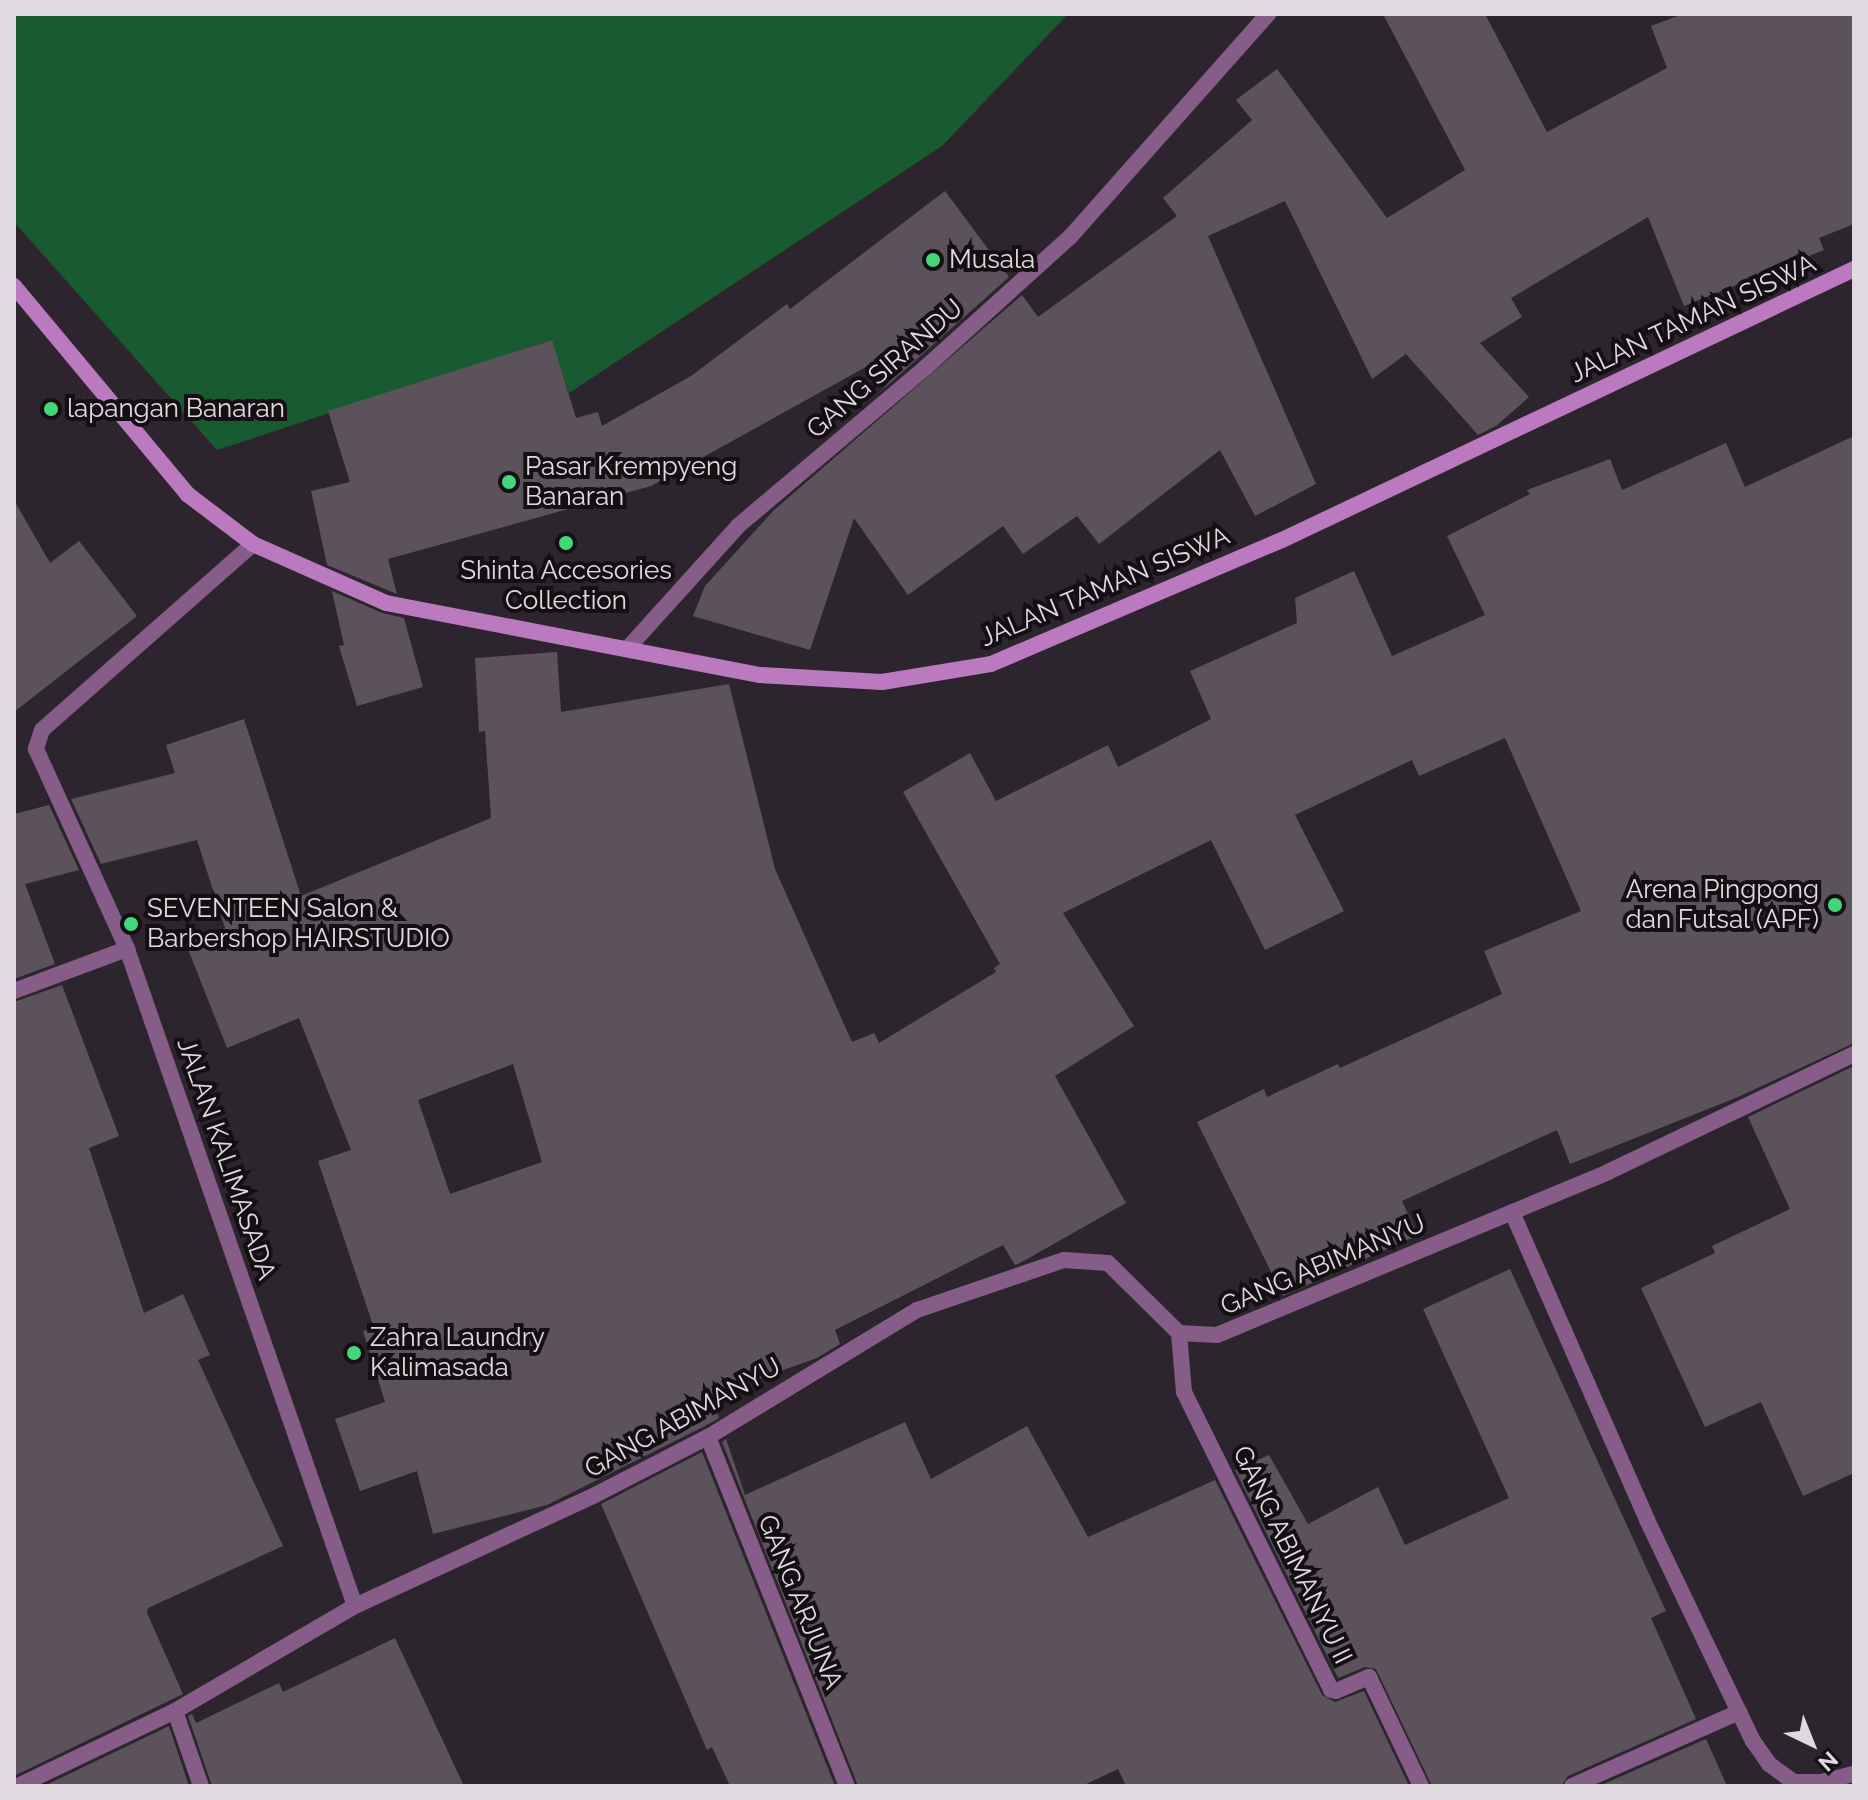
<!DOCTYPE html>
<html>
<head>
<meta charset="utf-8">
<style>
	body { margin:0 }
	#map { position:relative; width:1868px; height:1800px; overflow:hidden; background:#2d252d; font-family:Raleway,sans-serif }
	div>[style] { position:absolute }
	.green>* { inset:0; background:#195b31 }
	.building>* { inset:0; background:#5c525c }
	.street>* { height:16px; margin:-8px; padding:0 8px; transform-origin:8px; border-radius:8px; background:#865d89 }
	.secondary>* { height:16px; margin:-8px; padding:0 8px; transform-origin:8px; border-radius:8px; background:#bb79c0 }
	.dots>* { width:22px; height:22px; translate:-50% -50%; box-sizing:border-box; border:4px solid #130f13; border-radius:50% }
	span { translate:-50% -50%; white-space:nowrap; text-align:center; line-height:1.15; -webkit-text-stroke:8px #130f13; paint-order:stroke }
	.poi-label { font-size:26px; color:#e0dae0 }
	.left { translate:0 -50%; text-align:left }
	.right { translate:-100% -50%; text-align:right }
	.street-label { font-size:26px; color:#e0dae0 }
	.frame { position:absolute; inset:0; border:16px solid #e0dae0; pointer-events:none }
	.north { position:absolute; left:1772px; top:1704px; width:80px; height:80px; -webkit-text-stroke:6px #130f13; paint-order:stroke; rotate:137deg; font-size:22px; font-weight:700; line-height:32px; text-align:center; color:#e0dae0 }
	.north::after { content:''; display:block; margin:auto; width:28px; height:36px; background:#e0dae0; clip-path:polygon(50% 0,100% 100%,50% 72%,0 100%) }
</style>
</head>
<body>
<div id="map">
	<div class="green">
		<i style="clip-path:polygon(14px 14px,1068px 14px,942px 146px,569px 393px,551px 340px,217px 450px,14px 222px)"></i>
	</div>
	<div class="building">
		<i style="clip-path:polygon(1383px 14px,1485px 14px,1547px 132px,1667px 68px,1651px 26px,1683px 14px,1854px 14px,1854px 224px,1819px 238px,1824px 250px,1684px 306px,1648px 217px,1511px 298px,1522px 317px,1480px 343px,1529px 397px,1496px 426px,1478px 435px,1406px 354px,1372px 379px,1285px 201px,1208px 236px,1316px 484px,1255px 516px,1220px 450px,1099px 544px,1077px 516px,1023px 554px,1003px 526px,908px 595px,854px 518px,810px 650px,693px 616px,705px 586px,773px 511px,1022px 295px,1038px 317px,1177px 216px,1163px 198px,1252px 120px,1236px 100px,1277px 69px,1387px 218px,1465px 170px)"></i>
		<i style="clip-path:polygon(945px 191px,1009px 277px,879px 393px,938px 327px,651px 486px,388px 559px,397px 594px,327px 565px,311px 491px,350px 482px,328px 411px,552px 340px,576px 418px,598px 412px,602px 426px,691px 376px,787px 304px,790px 309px)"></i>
		<i style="clip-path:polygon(evenodd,1854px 436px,1854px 1043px,1738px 1097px,1570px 1164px,1557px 1130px,1402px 1201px,1418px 1235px,1283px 1296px,1197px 1122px,1264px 1089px,1267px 1097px,1338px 1064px,1340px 1068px,1502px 994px,1484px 951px,1581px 911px,1505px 738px,1419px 776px,1412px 760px,1295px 815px,1344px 911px,1265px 950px,1211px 840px,1063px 913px,1134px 1026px,1055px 1076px,1126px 1203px,1020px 1263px,1015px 1265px,1003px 1245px,835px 1330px,840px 1344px,817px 1358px,711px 1396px,719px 1418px,703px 1427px,547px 1505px,433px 1534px,417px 1471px,360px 1491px,335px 1419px,385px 1402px,363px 1331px,374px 1328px,318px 1161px,351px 1150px,299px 1018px,227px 1048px,186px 944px,225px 928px,197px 840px,101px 864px,71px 799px,175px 773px,166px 745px,244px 719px,301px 896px,491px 818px,485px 731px,479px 732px,475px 658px,557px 652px,561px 712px,729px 684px,775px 869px,852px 1042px,874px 1033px,879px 1043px,996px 972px,994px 968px,1000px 964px,903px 792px,970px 753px,996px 801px,1108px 745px,1118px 767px,1211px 719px,1190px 671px,1297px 623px,1295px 598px,1354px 571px,1392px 656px,1485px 615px,1447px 536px,1530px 494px,1527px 490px,1610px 459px,1622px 490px,1726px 443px,1745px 487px,1854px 436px,513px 1064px,542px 1162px,450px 1194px,418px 1100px,513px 1064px)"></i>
		<i style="clip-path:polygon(14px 500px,50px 563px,79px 541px,137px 616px,14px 712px)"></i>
		<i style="clip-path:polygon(332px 591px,382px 613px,404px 618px,423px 687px,357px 706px,339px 646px,344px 645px)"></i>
		<i style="clip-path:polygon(49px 805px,79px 870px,25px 884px,55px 964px,14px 979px,14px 814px)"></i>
		<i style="clip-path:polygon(62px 985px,119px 1136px,89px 1148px,144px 1313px,183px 1294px,210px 1355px,198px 1360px,283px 1546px,148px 1608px,147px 1613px,183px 1694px,14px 1776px,14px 1002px)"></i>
		<i style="clip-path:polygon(1854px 1066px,1854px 1473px,1803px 1496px,1761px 1402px,1705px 1427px,1641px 1288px,1715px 1253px,1712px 1246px,1790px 1209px,1748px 1117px)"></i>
		<i style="clip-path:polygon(1510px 1269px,1666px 1611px,1651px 1618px,1696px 1719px,1568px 1776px,1561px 1786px,1432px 1786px,1376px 1669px,1365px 1667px,1338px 1678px,1235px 1470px,1269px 1455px,1308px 1524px,1378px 1487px,1405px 1545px,1509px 1498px,1423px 1309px)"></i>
		<i style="clip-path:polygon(905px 1422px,931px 1479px,1027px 1426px,1088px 1537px,1215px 1480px,1322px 1695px,1335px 1702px,1364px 1691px,1409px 1786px,1126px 1786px,1118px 1769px,1082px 1786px,858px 1786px,722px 1442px,726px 1439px,745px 1495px)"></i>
		<i style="clip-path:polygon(702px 1452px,835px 1786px,730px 1786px,712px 1747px,707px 1750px,601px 1504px)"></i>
		<i style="clip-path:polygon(395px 1638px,464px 1786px,212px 1786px,188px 1716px,192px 1714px,196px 1723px,279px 1683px,283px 1692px)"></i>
		<i style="clip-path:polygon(169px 1726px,189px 1786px,44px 1786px)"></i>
		<i style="clip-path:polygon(1706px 1739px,1727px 1786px,1599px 1786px)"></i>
	</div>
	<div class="street">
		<i style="left:253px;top:544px;width:281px;rotate:138.6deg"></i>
		<i style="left:42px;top:730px;width:20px;rotate:108deg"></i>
		<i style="left:36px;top:749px;width:220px;rotate:65.5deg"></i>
		<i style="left:127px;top:949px;width:695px;rotate:70.86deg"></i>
		<i style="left:627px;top:649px;width:166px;rotate:-47.9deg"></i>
		<i style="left:738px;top:526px;width:245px;rotate:-40.2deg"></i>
		<i style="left:925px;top:368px;width:197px;rotate:-42.1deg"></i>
		<i style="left:1071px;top:236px;width:297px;rotate:-48.4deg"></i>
		<i style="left:14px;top:991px;width:121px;rotate:-20.4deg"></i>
		<i style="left:1512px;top:1212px;width:336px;rotate:66.3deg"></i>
		<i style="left:1647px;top:1520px;width:245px;rotate:64.4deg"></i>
		<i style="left:1753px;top:1741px;width:28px;rotate:55deg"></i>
		<i style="left:1769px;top:1764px;width:31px;rotate:36deg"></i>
		<i style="left:1794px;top:1782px;width:27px"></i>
		<i style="left:1821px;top:1782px;width:34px;rotate:-14deg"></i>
		<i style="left:1179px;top:1333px;width:59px;rotate:85.2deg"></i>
		<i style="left:1184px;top:1392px;width:332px;rotate:63.7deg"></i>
		<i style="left:1331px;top:1690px;width:5px;rotate:11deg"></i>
		<i style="left:1336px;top:1691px;width:36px;rotate:-23deg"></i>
		<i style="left:1369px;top:1677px;width:121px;rotate:64.5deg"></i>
		<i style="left:708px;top:1437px;width:376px;rotate:68.3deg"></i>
		<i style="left:175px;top:1711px;width:79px;rotate:70.9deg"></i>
		<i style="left:18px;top:1786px;width:174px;rotate:-25.5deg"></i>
		<i style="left:175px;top:1711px;width:208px;rotate:-30.3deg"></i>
		<i style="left:355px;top:1606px;width:264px;rotate:-24.8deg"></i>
		<i style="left:595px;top:1495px;width:127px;rotate:-27.2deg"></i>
		<i style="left:708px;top:1437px;width:245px;rotate:-31.3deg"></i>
		<i style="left:917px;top:1310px;width:155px;rotate:-18.8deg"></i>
		<i style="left:1064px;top:1260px;width:44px;rotate:3.9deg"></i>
		<i style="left:1108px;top:1263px;width:100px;rotate:44.6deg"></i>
		<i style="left:1179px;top:1333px;width:38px;rotate:3deg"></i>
		<i style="left:1217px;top:1335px;width:424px;rotate:-22.6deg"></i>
		<i style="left:1608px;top:1172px;width:273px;rotate:-25.6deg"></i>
		<i style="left:1572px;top:1786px;width:183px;rotate:-23.9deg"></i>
	</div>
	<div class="secondary">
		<i style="left:14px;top:286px;width:271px;rotate:50.2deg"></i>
		<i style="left:187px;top:494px;width:83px;rotate:37.1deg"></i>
		<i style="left:253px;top:544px;width:145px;rotate:23.9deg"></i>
		<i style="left:386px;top:603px;width:381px;rotate:10.9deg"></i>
		<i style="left:760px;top:675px;width:122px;rotate:3.3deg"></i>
		<i style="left:882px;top:682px;width:110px;rotate:-9.4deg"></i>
		<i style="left:991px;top:664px;width:316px;rotate:-23.1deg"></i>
		<i style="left:1282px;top:540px;width:633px;rotate:-25.35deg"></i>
	</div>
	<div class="dots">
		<i style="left:933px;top:260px;background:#44d77a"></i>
		<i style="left:51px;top:409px;background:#44d77a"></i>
		<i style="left:509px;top:482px;background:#44d77a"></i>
		<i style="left:566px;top:543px;background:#44d77a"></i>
		<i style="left:1835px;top:905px;background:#44d77a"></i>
		<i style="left:131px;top:924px;background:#44d77a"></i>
		<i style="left:354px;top:1353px;background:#44d77a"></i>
	</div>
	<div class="poi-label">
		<span class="left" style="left:949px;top:260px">Musala</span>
		<span class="left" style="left:67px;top:409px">lapangan Banaran</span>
		<span class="left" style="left:525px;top:482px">Pasar Krempyeng<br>Banaran</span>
		<span style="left:566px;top:586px">Shinta Accesories<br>Collection</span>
		<span class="right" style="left:1819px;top:905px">Arena Pingpong<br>dan Futsal (APF)</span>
		<span class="left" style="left:147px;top:924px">SEVENTEEN Salon &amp;<br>Barbershop HAIRSTUDIO</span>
		<span class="left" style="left:370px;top:1353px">Zahra Laundry<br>Kalimasada</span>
	</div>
	<div class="street-label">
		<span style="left:1693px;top:319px;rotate:-25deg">JALAN TAMAN SISWA</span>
		<span style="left:885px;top:369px;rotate:-41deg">GANG SIRANDU</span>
		<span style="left:1105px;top:587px;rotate:-23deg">JALAN TAMAN SISWA</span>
		<span style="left:226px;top:1159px;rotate:71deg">JALAN KALIMASADA</span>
		<span style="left:1323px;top:1265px;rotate:-23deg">GANG ABIMANYU</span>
		<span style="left:683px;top:1418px;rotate:-29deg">GANG ABIMANYU</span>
		<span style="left:1292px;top:1555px;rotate:64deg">GANG ABIMANYU II</span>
		<span style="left:800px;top:1602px;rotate:68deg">GANG ARJUNA</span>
	</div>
	<div class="frame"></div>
	<div class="north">N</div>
</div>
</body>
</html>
